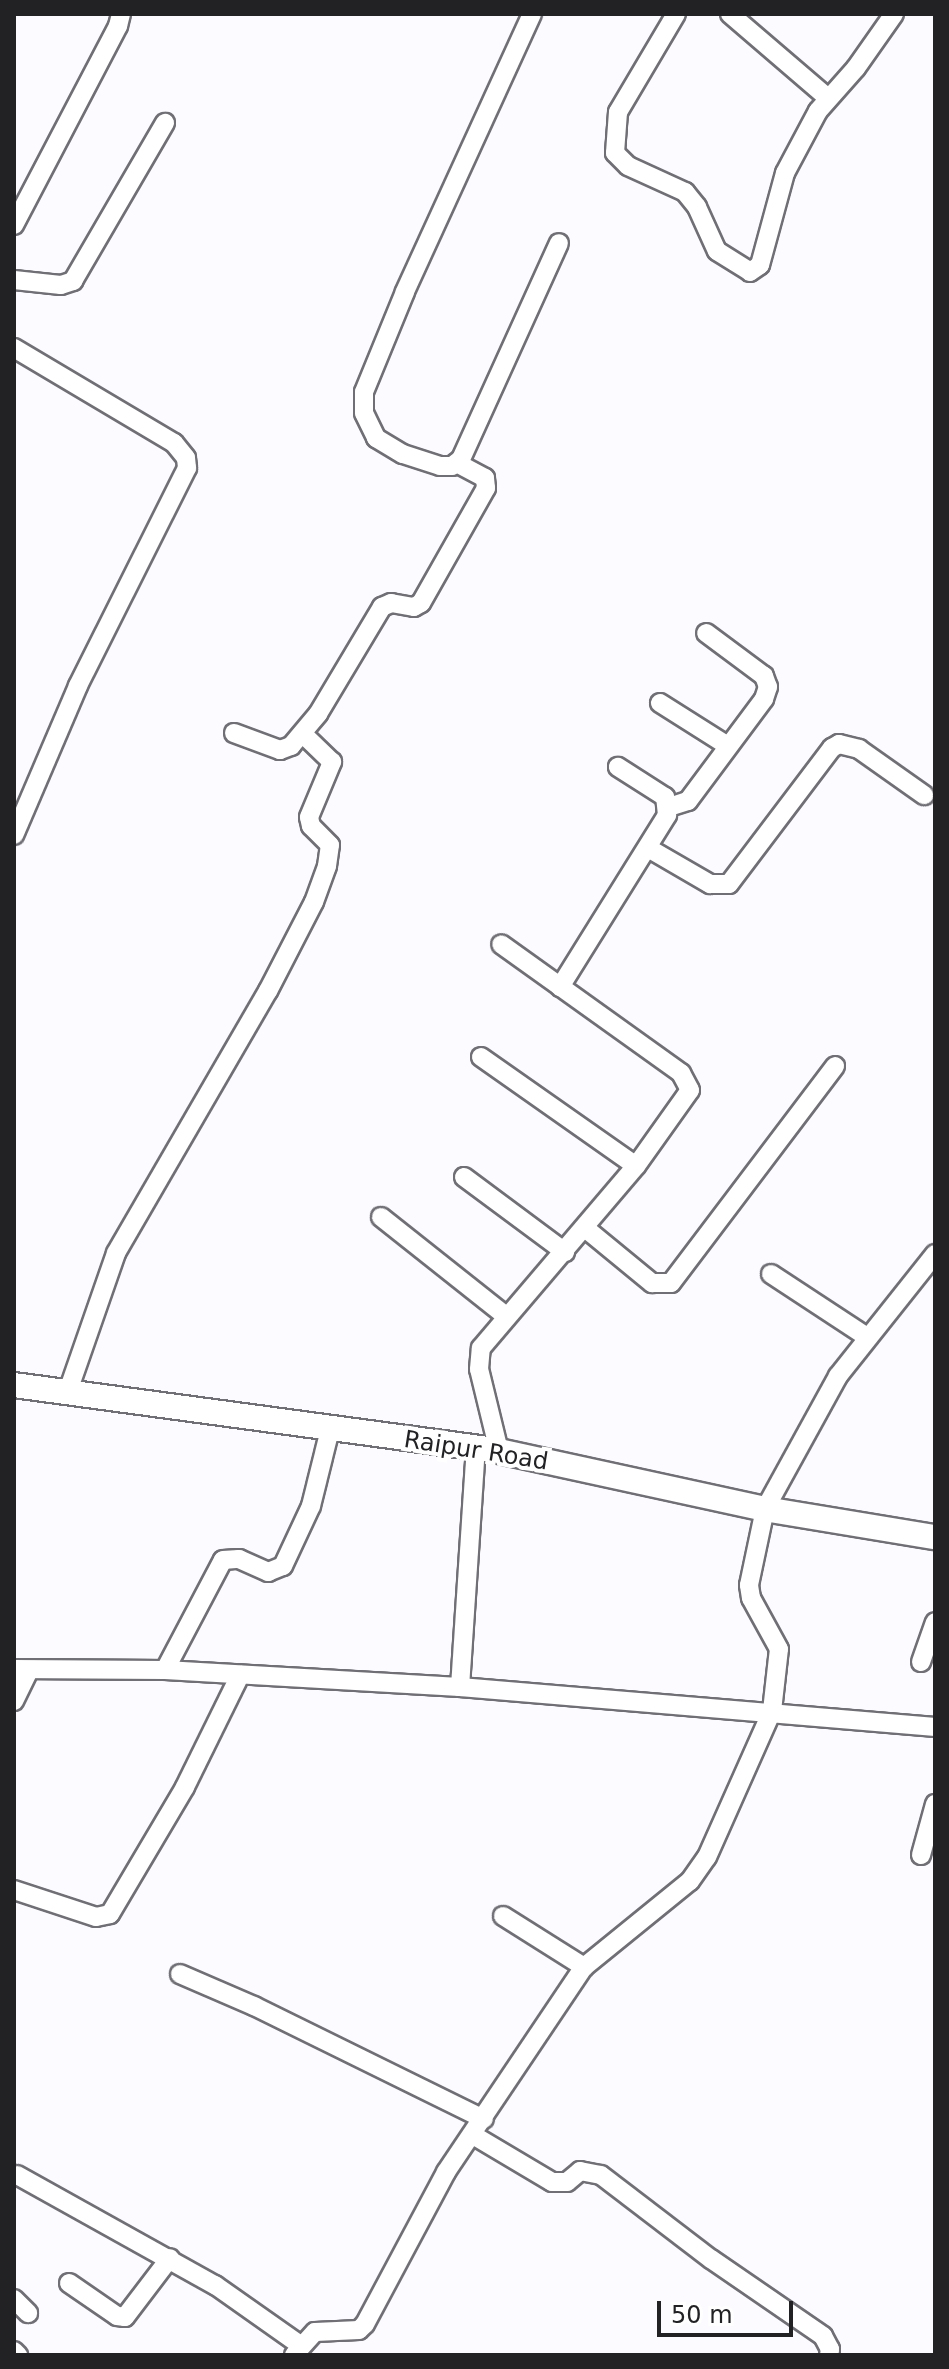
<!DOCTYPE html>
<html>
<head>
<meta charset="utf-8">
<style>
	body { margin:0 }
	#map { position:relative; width:949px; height:2369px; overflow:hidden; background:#fcfbff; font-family:"DejaVu Sans",sans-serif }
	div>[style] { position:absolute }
	.roads { filter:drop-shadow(2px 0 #706f75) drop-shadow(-2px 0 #706f75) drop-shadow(0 2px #706f75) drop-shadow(0 -2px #706f75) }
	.minor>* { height:18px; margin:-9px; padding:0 9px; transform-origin:9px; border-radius:9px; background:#fff }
	.major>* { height:24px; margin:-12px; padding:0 12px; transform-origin:12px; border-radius:12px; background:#fff }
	span { translate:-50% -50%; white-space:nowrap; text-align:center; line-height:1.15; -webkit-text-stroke:8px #fff; paint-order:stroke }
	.street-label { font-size:24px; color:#222124 }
	.frame { position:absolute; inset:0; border:16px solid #222124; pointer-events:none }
	.scale { position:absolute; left:657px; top:2301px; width:136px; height:36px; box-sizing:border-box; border:4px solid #222124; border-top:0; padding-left:10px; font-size:24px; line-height:28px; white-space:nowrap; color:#222124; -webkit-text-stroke:6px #fff; paint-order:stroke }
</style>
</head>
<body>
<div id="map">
	<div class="roads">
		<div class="minor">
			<i style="left:532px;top:14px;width:306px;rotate:114.6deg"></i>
			<i style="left:405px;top:292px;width:108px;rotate:112.3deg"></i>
			<i style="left:364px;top:392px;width:21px;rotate:90deg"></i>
			<i style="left:364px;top:413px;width:28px;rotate:64deg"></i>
			<i style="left:376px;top:438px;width:31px;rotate:31deg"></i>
			<i style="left:403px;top:454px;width:39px;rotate:18deg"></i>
			<i style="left:440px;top:466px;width:12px"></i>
			<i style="left:452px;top:466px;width:11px;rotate:-38deg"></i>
			<i style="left:461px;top:459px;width:237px;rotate:-65.6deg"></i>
			<i style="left:676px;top:14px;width:114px;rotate:120.6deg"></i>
			<i style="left:618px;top:112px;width:41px;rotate:94.2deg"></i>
			<i style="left:615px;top:153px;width:18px;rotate:45deg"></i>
			<i style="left:628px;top:166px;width:63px;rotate:24.5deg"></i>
			<i style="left:685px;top:192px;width:19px;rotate:51deg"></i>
			<i style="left:697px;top:207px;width:48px;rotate:65.6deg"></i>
			<i style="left:717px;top:251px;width:39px;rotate:32deg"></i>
			<i style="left:750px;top:272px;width:12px;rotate:-35deg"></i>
			<i style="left:760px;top:265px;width:95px;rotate:-74.8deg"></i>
			<i style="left:785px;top:173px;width:70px;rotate:-62deg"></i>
			<i style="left:818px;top:111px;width:57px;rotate:-48.5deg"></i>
			<i style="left:856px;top:68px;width:66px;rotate:-54.9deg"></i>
			<i style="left:730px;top:14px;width:128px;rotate:40.6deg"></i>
			<i style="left:14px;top:225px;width:225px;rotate:-62.4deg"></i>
			<i style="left:118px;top:26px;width:12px;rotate:-76deg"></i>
			<i style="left:14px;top:280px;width:47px;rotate:6.1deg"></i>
			<i style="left:61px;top:285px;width:13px;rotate:-18deg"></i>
			<i style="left:73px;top:281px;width:183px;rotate:-59.8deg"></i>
			<i style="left:14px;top:348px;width:186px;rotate:30.7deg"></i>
			<i style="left:174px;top:443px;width:19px;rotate:51deg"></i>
			<i style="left:186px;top:458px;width:10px;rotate:84deg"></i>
			<i style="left:187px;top:468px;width:244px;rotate:116.6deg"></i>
			<i style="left:78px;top:686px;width:162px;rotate:113.2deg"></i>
			<i style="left:660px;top:703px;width:80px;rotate:32.3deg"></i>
			<i style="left:234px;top:733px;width:49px;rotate:20.3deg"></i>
			<i style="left:280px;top:750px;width:12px;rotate:-20deg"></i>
			<i style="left:291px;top:746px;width:42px;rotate:-49.8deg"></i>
			<i style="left:318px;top:714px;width:125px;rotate:-59.1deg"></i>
			<i style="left:382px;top:607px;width:10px;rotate:-24deg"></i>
			<i style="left:391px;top:603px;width:23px;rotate:10deg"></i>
			<i style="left:414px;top:607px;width:8px;rotate:-30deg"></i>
			<i style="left:421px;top:603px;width:132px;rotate:-60.5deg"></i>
			<i style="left:486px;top:488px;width:10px;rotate:-96deg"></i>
			<i style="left:485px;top:478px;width:32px;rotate:-152deg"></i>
			<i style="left:669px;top:807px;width:20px;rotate:-18deg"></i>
			<i style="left:688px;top:801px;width:127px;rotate:-53.3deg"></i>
			<i style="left:764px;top:699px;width:13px;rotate:-72deg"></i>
			<i style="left:768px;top:687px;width:12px;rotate:-110deg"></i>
			<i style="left:764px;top:676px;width:72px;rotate:-143.4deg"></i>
			<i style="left:648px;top:848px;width:72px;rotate:30.1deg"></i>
			<i style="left:710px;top:884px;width:19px"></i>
			<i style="left:729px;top:884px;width:171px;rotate:-52.9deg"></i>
			<i style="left:832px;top:748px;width:8px;rotate:-30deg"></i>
			<i style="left:839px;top:744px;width:21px;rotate:14deg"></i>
			<i style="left:859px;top:749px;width:80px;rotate:35.3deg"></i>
			<i style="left:560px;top:987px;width:203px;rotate:-58.1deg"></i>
			<i style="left:667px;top:815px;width:18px;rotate:-96deg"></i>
			<i style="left:665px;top:797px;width:56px;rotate:-147.4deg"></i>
			<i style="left:481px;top:1057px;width:189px;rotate:35.1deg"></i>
			<i style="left:464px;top:1177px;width:126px;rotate:36.6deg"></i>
			<i style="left:381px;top:1217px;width:159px;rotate:38.4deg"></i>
			<i style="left:585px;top:1228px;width:87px;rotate:39.4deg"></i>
			<i style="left:652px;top:1283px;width:19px"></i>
			<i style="left:671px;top:1283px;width:272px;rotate:-52.9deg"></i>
			<i style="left:771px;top:1274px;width:115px;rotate:33.3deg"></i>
			<i style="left:67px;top:1394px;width:149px;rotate:-70.8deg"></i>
			<i style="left:116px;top:1253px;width:303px;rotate:-59.9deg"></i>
			<i style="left:268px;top:991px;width:100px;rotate:-62.7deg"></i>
			<i style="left:314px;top:902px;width:38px;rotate:-70deg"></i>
			<i style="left:327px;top:866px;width:21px;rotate:-82deg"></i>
			<i style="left:330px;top:845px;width:27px;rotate:-135deg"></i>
			<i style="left:311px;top:826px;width:9px;rotate:-103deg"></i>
			<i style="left:309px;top:817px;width:60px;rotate:-67.3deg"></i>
			<i style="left:332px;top:762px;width:40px;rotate:-136deg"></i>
			<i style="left:499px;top:1451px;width:84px;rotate:-103.7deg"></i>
			<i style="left:479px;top:1369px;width:21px;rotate:-85deg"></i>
			<i style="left:481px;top:1348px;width:239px;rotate:-49.6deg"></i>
			<i style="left:636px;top:1166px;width:93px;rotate:-54.6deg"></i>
			<i style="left:690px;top:1090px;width:19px;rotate:-118deg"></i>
			<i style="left:681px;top:1073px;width:221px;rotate:-144.4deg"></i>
			<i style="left:921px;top:1662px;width:42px;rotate:-70.7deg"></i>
			<i style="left:14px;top:1669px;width:151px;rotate:0.4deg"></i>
			<i style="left:165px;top:1670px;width:295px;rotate:3.3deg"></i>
			<i style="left:460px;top:1687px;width:477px;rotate:4.8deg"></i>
			<i style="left:165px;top:1670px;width:124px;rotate:-62.2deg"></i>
			<i style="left:223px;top:1560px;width:16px;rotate:-4deg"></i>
			<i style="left:239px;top:1559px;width:32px;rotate:24deg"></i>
			<i style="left:268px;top:1572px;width:16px;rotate:-22deg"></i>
			<i style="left:283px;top:1566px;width:66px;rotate:-65deg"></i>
			<i style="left:311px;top:1506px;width:79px;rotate:-76.1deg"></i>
			<i style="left:460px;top:1687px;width:240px;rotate:-86.2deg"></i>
			<i style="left:14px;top:1701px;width:34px;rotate:-64deg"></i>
			<i style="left:921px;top:1855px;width:53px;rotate:-74.6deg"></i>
			<i style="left:14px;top:1890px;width:86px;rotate:18.2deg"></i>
			<i style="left:96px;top:1917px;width:14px;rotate:-12deg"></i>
			<i style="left:110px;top:1914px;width:147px;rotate:-59.4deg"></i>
			<i style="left:185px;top:1787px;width:125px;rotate:-63.8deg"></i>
			<i style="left:503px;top:1916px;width:96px;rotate:32.2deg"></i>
			<i style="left:180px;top:1974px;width:81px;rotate:23.4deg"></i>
			<i style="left:254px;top:2006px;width:256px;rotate:26.2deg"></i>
			<i style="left:473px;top:2135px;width:92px;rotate:30.7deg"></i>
			<i style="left:552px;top:2182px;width:15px"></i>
			<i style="left:567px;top:2182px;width:17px;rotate:-40deg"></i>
			<i style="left:580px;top:2171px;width:21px;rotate:11deg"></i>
			<i style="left:601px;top:2175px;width:138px;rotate:37.4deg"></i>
			<i style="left:711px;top:2259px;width:136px;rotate:34.5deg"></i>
			<i style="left:823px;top:2336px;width:15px;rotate:62deg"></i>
			<i style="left:830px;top:2349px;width:6px;rotate:99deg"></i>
			<i style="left:17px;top:2175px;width:227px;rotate:29.1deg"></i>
			<i style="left:215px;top:2285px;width:104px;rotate:35.2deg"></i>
			<i style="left:69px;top:2283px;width:58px;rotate:34.5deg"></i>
			<i style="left:117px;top:2316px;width:8px;rotate:7deg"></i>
			<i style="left:125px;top:2317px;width:74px;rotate:-52.7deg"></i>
			<i style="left:14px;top:2299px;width:20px;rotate:45deg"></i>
			<i style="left:14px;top:2351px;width:6px;rotate:45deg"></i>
			<i style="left:294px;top:2355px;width:31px;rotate:-48deg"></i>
			<i style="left:315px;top:2332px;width:44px;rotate:-2.6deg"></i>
			<i style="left:359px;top:2330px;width:8px;rotate:-45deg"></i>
			<i style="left:365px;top:2324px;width:172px;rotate:-61.9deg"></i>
			<i style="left:446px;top:2172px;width:247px;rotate:-56.1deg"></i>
			<i style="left:584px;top:1967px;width:136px;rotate:-39.1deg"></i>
			<i style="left:690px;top:1881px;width:29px;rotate:-55deg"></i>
			<i style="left:707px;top:1857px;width:160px;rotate:-66deg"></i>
			<i style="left:772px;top:1711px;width:62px;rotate:-83.6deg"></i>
			<i style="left:779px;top:1649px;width:58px;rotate:-118.8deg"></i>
			<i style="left:751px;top:1598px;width:13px;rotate:-99deg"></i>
			<i style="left:749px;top:1585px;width:78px;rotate:-78.1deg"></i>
			<i style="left:765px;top:1509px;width:152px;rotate:-61.2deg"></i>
			<i style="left:838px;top:1376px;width:156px;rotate:-51.5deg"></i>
		</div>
		<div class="major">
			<i style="left:14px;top:1385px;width:489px;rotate:7.7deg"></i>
			<i style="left:499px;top:1451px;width:272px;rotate:12.3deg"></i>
			<i style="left:765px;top:1509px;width:172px;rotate:9.4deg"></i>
		</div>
	</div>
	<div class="street-label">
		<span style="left:476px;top:1451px;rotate:9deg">Raipur Road</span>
	</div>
	<div class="frame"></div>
	<div class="scale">50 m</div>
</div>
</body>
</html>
